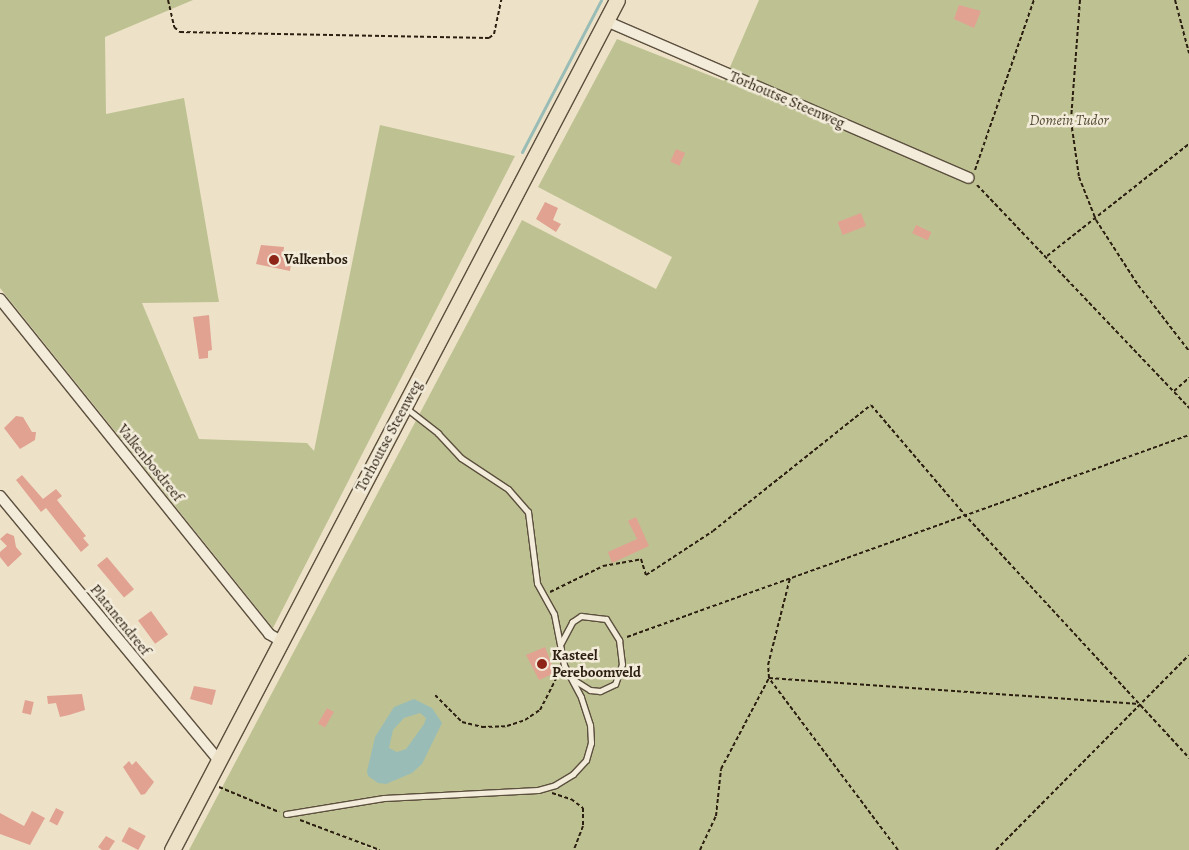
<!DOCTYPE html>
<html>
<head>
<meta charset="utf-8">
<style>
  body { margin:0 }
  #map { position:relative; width:1189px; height:850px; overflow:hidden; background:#ede2c7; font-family:Alegreya,serif }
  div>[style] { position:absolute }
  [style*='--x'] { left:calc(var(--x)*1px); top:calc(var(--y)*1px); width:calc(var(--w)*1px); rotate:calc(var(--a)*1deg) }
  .green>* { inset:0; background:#bec292 }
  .water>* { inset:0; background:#99bdb6 }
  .stream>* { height:3px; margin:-1.5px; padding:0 1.5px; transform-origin:1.5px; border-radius:1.5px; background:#99bdb6 }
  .building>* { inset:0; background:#e1a292; transform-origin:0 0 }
  .path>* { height:2px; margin-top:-1px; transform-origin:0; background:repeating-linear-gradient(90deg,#2c1e10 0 4px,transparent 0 6.5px) }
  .roads { filter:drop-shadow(1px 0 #5c4f3e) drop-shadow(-1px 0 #5c4f3e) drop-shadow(0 1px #5c4f3e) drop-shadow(0 -1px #5c4f3e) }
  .lane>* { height:5px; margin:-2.5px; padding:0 2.5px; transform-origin:2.5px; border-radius:2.5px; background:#f3ecdb }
  .street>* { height:10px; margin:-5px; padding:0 5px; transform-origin:5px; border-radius:5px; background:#f3ecdb }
  .primary>* { height:15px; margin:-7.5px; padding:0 7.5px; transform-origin:7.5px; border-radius:7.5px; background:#ede2c7 }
  .dots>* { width:14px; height:14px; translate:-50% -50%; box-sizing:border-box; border:2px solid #f3ecdb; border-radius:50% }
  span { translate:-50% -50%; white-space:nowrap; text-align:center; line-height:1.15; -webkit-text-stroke:5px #f3ecdb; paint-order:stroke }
  .street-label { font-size:15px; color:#2c1e10 }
  .park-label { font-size:15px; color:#584f37; font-style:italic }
  .poi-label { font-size:15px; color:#2c1e10; font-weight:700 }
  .left { translate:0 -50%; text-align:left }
</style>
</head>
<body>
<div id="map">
  <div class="green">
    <div style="clip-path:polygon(0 0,193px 0,105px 37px,106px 114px,184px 98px,219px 302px,142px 303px,199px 439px,307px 443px,314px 451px,380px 125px,515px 156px,273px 628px,0 288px)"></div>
    <div style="clip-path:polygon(759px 0,1189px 0,1189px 850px,377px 850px,357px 843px,374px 850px,189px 850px,522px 220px,656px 289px,672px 257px,538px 187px,617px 39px,724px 81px)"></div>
  </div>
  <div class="water">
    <div style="clip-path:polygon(evenodd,414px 699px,432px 708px,442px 723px,422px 764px,412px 773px,386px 784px,378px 783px,368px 776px,367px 771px,375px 737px,394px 707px,414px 699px,420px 713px,426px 718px,424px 724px,406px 749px,397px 752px,389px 748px,393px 730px,404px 718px,420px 713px)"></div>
  </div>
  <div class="stream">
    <div style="--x:522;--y:152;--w:171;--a:-62.5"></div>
  </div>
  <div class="building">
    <div style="clip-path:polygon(959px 5px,981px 11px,974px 28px,954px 19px)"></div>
    <div style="left:676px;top:149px;width:10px;height:14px;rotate:24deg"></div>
    <div style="clip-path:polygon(545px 202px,558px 208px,553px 220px,561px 224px,556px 232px,536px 219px)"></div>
    <div style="left:861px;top:213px;width:14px;height:25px;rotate:69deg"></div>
    <div style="left:916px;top:225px;width:17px;height:9px;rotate:25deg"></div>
    <div style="clip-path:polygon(261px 245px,284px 247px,283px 254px,292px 255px,290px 271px,256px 264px)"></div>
    <div style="clip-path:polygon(209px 315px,212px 350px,208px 351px,208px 358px,199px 359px,193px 317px)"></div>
    <div style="clip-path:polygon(16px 416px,23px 417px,32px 432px,36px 432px,35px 440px,20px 449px,4px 428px)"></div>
    <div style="clip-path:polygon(22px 475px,43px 499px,56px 489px,62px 496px,57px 500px,86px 536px,83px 538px,89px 545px,81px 552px,46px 508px,41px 512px,16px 480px)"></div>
    <div style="clip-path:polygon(636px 517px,649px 546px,612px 563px,608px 552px,637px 539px,628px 521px)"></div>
    <div style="clip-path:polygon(7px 533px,14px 536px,16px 547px,22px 554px,8px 567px,0 557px,0 552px,7px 546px,0 539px)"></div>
    <div style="left:107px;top:557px;width:42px;height:13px;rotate:50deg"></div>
    <div style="left:151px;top:611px;width:29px;height:16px;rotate:54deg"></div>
    <div style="clip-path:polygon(545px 647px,555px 673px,539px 680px,526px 655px)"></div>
    <div style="clip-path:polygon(194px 686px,216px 690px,212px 705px,190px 699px)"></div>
    <div style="clip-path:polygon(82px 694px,85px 710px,69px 715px,60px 717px,56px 703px,48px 704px,47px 696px)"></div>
    <div style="left:25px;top:700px;width:9px;height:13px;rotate:13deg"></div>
    <div style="left:327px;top:708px;width:8px;height:18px;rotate:30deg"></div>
    <div style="clip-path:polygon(129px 761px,132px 765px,136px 761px,154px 782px,145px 794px,141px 795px,123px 767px)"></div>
    <div style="left:56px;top:808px;width:9px;height:15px;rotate:27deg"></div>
    <div style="clip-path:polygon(32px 811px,45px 818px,30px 845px,0 834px,0 813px,24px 826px)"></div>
    <div style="left:129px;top:827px;width:19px;height:16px;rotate:28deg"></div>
    <div style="clip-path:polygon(106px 836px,115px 841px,109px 850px,102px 850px,98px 847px)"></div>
  </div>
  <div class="path">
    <div style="--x:168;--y:0;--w:28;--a:77"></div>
    <div style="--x:174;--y:27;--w:8;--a:40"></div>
    <div style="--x:180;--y:32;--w:309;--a:1.1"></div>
    <div style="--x:489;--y:38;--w:6;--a:-39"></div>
    <div style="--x:494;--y:34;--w:35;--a:-78"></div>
    <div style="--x:1080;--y:0;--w:121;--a:94.3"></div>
    <div style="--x:1071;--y:121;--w:57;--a:81.9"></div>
    <div style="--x:1079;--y:177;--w:46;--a:68.4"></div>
    <div style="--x:1096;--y:220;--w:77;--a:57.1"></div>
    <div style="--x:1138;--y:285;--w:83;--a:52.3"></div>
    <div style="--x:1175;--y:0;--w:55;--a:75.2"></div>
    <div style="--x:975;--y:170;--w:180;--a:-70.9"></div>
    <div style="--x:977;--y:185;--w:308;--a:46.4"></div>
    <div style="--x:1047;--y:256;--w:181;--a:-38.3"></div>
    <div style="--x:1174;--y:391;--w:20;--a:-41"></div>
    <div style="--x:550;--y:592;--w:59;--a:-26.1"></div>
    <div style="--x:603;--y:566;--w:39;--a:-10"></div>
    <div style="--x:641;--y:559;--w:17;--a:73"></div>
    <div style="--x:646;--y:575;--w:80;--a:-33.3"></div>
    <div style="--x:713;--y:531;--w:202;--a:-38.6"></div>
    <div style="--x:871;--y:405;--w:143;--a:49.5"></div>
    <div style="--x:964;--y:514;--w:332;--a:47.3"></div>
    <div style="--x:627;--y:637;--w:597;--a:-19.77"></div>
    <div style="--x:435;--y:695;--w:38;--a:45"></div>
    <div style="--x:462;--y:722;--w:21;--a:14"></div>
    <div style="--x:482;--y:727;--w:25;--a:-2"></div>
    <div style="--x:507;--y:726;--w:19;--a:-18"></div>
    <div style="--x:525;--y:720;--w:18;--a:-34"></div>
    <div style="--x:540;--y:710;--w:42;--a:-62.8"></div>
    <div style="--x:219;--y:787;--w:65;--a:22.6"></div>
    <div style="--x:552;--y:793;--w:20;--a:18"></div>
    <div style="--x:571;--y:799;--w:15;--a:37"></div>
    <div style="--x:583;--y:808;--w:18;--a:90"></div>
    <div style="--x:583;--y:826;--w:26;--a:111"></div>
    <div style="--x:300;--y:820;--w:85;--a:20.6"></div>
    <div style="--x:700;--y:850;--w:38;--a:-65"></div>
    <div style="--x:716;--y:816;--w:47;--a:-83.9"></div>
    <div style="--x:721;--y:769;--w:103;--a:-62.2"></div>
    <div style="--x:769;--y:678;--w:13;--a:-94"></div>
    <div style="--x:768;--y:665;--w:90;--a:-75.8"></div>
    <div style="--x:898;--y:850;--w:215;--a:-126.9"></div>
    <div style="--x:769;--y:678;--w:371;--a:4"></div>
    <div style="--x:996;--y:850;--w:274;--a:-45.3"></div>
  </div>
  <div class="roads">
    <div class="lane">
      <div style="--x:561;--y:643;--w:24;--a:-62"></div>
      <div style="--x:572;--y:622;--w:11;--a:-34"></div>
      <div style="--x:581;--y:616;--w:25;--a:7"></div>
      <div style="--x:606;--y:619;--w:25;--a:58"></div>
      <div style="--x:619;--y:640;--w:24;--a:83"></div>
      <div style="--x:622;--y:664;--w:21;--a:109"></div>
      <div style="--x:615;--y:684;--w:17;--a:155"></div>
      <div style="--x:600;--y:691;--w:10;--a:-174"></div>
      <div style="--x:590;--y:690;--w:19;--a:-148"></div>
      <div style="--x:286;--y:814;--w:99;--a:-9.3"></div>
      <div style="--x:384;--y:798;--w:154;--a:-3"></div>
      <div style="--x:538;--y:790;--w:18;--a:-16"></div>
      <div style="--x:555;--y:785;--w:21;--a:-31"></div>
      <div style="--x:573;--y:774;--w:19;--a:-47"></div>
      <div style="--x:586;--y:760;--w:18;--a:-74"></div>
      <div style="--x:591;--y:743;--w:18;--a:-93"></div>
      <div style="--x:590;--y:725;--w:29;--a:-108"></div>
      <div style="--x:581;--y:697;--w:36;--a:-118"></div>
      <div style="--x:564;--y:665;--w:52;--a:-101.1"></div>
      <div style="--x:554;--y:614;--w:35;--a:-119"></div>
      <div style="--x:537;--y:583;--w:72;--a:-97.2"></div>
      <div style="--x:528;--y:512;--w:30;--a:-131"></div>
      <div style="--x:508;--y:489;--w:56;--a:-146.6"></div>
      <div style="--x:461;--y:458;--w:34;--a:-133"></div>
      <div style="--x:438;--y:433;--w:41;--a:-142"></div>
    </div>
    <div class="street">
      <div style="--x:606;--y:21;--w:395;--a:23.4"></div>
      <div style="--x:0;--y:299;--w:430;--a:51.2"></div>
      <div style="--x:269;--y:634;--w:14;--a:30"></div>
      <div style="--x:0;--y:496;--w:344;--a:50.4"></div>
    </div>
    <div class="primary">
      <div style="--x:172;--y:850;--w:959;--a:-62.37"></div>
    </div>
  </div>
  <div class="dots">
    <div style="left:274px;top:260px;background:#8f2418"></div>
    <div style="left:542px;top:664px;background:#8f2418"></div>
  </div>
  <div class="street-label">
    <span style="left:787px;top:100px;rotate:23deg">Torhoutse Steenweg</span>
    <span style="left:389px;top:436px;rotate:-62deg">Torhoutse Steenweg</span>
    <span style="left:150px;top:463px;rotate:51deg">Valkenbosdreef</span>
    <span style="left:120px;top:620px;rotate:51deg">Platanendreef</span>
  </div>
  <div class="park-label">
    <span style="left:1069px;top:121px">Domein Tudor</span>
  </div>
  <div class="poi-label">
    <span class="left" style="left:284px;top:260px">Valkenbos</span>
    <span class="left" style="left:552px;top:664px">Kasteel<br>Pereboomveld</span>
  </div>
</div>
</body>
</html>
